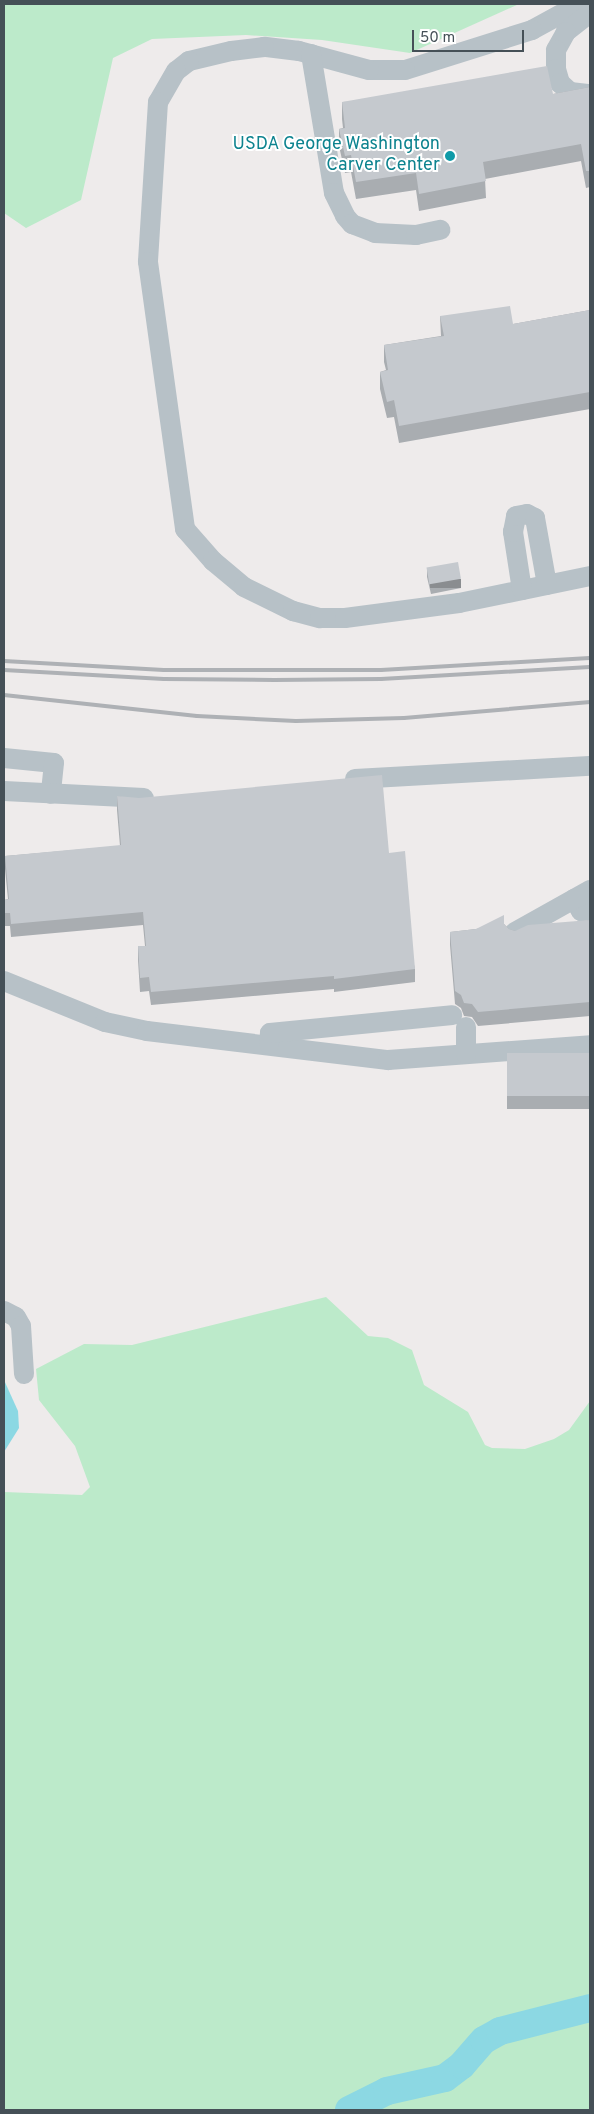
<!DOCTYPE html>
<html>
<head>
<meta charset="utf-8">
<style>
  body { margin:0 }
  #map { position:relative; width:594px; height:2114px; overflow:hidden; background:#eeebeb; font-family:Overpass,sans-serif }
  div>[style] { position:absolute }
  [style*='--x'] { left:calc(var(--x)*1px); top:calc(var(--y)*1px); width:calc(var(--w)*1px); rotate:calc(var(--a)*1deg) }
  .green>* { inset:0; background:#bceaca }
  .water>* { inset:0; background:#8cd8e3 }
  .river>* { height:28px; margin:-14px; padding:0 14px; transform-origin:14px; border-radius:14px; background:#8cd8e3 }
  .minor>* { height:20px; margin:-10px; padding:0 10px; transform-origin:10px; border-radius:10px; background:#b7c1c7 }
  .rail>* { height:4px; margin:-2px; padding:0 2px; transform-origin:2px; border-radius:2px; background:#aeb1b5 }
  .wall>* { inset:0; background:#a9adb1; transform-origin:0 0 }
  .shaded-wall>* { inset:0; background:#8a8d90; transform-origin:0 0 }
  .building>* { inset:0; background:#c5c9ce; transform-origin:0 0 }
  .dots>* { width:14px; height:14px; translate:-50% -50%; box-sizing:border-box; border:2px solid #fff; border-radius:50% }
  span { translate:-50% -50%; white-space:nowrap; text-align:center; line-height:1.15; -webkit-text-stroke:4px #fff; paint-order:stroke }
  .culture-label { font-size:18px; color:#0d838f }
  .right { translate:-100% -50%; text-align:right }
  .frame { position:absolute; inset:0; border:5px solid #455057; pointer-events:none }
  .scale { position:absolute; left:412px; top:30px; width:112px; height:22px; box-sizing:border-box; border:2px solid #455057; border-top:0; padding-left:6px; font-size:15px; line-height:18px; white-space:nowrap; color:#455057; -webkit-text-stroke:4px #fff; paint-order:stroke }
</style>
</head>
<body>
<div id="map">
  <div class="green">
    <div style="clip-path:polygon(4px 4px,519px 4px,410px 53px,322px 40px,246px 35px,152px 39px,113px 58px,81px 200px,26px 228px,4px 213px)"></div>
    <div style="clip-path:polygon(326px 1297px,368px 1336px,388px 1338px,412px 1350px,424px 1385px,468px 1412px,485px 1445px,492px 1448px,525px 1449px,554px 1439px,569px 1430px,590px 1401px,590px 2110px,4px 2110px,4px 1492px,82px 1495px,90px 1487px,75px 1446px,39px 1400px,36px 1369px,84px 1344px,132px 1345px)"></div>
  </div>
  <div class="water">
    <div style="clip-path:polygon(4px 1380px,18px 1411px,19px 1428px,4px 1452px)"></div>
  </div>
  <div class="river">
    <div style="--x:349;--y:2110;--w:42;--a:-26.6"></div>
    <div style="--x:387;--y:2091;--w:59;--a:-12.6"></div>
    <div style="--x:445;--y:2078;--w:21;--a:-37"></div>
    <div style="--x:462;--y:2065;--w:33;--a:-49"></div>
    <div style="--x:484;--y:2040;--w:18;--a:-29"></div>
    <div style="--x:500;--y:2031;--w:93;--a:-14.3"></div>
  </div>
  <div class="minor">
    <div style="--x:574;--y:7;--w:48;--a:151.3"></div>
    <div style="--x:532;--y:30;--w:133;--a:162.5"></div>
    <div style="--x:405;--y:70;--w:36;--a:180"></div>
    <div style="--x:369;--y:70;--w:73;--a:-164.8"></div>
    <div style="--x:299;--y:51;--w:35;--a:-173"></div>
    <div style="--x:264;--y:47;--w:33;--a:173"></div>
    <div style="--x:231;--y:51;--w:43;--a:166.6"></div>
    <div style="--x:189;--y:61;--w:16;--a:142"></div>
    <div style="--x:176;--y:71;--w:36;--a:120"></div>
    <div style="--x:158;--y:102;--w:160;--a:93.6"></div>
    <div style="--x:148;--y:262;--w:270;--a:82.1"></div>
    <div style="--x:185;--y:529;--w:43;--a:48.8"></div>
    <div style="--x:213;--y:561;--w:40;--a:40"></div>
    <div style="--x:244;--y:587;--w:55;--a:26.1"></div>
    <div style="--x:293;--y:611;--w:28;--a:15"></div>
    <div style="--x:320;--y:618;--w:25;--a:0"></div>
    <div style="--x:345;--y:618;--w:115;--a:-7.5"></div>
    <div style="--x:459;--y:603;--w:134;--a:-11.6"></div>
    <div style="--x:590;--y:13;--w:31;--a:142"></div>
    <div style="--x:566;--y:32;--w:21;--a:119"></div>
    <div style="--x:556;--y:50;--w:19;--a:90"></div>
    <div style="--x:556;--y:69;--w:15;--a:74"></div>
    <div style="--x:560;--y:83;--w:13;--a:42"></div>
    <div style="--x:570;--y:92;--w:20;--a:6"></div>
    <div style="--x:311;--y:54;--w:141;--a:80.6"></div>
    <div style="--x:334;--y:193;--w:25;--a:64"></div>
    <div style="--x:345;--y:216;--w:11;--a:49"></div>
    <div style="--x:352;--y:224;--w:25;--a:21"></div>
    <div style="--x:375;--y:233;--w:41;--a:2.8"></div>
    <div style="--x:416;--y:235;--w:25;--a:-12"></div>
    <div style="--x:522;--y:590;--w:59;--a:-98.8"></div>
    <div style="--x:513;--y:532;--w:16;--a:-79"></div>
    <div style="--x:516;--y:516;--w:11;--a:-10"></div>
    <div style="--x:527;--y:514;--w:9;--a:27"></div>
    <div style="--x:535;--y:518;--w:68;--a:79.8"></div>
    <div style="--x:4;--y:758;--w:50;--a:5.7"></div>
    <div style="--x:54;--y:763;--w:31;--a:96"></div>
    <div style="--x:355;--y:779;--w:235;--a:-3.2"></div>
    <div style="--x:4;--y:791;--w:140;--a:2.9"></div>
    <div style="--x:574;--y:899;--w:14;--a:60"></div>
    <div style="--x:581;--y:911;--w:9;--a:-6"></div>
    <div style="--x:515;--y:932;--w:86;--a:-29.2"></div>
    <div style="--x:4;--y:981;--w:109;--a:22.1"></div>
    <div style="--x:105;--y:1022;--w:43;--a:12.1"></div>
    <div style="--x:147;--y:1031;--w:243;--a:6.9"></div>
    <div style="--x:388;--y:1060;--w:203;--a:-4.2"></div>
    <div style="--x:466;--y:1027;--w:27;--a:90"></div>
    <div style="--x:269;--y:1044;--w:11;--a:-85"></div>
    <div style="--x:270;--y:1033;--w:183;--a:-5.6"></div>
    <div style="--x:4;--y:1311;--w:13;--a:27"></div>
    <div style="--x:16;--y:1317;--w:10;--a:61"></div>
    <div style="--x:21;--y:1326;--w:48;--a:86.4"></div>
  </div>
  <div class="rail">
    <div style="--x:4;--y:661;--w:160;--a:3.2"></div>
    <div style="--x:164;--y:670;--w:217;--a:0"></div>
    <div style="--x:381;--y:670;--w:209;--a:-3.3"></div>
    <div style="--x:4;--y:670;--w:160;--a:3.2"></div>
    <div style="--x:164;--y:679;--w:110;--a:0.5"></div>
    <div style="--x:274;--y:680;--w:107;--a:-0.5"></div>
    <div style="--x:381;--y:679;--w:209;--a:-3.3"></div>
    <div style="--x:4;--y:695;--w:194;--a:6.2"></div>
    <div style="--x:197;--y:716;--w:99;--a:2.9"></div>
    <div style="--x:296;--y:721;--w:108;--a:-1.6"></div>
    <div style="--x:404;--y:718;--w:187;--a:-4.9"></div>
  </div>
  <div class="wall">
    <div style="clip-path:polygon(590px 87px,590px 187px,586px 188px,581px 161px,485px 179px,486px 198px,419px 211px,416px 190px,356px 199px,351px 172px,345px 173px,339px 146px,339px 129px,343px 128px,342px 119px,342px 102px,553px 94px)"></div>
    <div style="clip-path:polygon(590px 310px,590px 409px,399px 443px,394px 417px,387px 418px,380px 389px,380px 372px,386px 370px,384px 362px,384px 345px,441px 336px,440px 316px,513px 324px)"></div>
    <div style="clip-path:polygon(427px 568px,461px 588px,431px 594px,427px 577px)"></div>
    <div style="clip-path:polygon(117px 796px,389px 853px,415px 969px,415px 982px,334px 992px,334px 989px,151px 1005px,149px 991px,140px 992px,138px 960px,138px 946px,145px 946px,143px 925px,11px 937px,10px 926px,4px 926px,4px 900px,8px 899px,5px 869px,5px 856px,120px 846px,117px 810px)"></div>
    <div style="clip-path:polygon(590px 920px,590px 1016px,478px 1026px,472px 1017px,464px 1016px,461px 1008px,455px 1004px,450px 945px,450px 932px,476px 929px,504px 924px,509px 929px,515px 931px)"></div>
    <div style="left:507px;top:1053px;width:83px;height:56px"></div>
  </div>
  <div class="shaded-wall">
    <div style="left:461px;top:579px;width:9px;height:31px;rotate:90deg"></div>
  </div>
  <div class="building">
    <div style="clip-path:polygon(547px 66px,553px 94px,590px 87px,590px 171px,586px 171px,581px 144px,483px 162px,486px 181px,419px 194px,416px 173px,356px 182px,351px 155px,345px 156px,339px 129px,345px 128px,342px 102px)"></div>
    <div style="clip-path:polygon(510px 306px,513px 324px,590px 310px,590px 392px,399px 426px,394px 400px,387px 402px,380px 372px,388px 370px,384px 345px,444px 336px,440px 316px)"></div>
    <div style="left:458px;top:562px;width:17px;height:32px;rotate:80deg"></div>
    <div style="clip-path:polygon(382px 775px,389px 853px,405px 851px,415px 969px,334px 979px,334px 976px,151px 992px,149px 977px,140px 978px,138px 946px,146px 946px,143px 912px,11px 924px,10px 913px,4px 913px,4px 900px,9px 899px,5px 856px,121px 845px,117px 796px,139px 798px)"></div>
    <div style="clip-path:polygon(504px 915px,504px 924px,509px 929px,515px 931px,528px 925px,590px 920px,590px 1002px,478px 1012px,472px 1004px,464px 1003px,461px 995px,455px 991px,450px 932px,476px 929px)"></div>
    <div style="left:507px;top:1053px;width:83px;height:43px"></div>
  </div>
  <div class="dots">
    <div style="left:450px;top:156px;background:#0f9aa8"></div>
  </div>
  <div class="culture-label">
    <span class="right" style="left:440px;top:156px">USDA George Washington<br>Carver Center</span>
  </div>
  <div class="frame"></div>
  <div class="scale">50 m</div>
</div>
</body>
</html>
